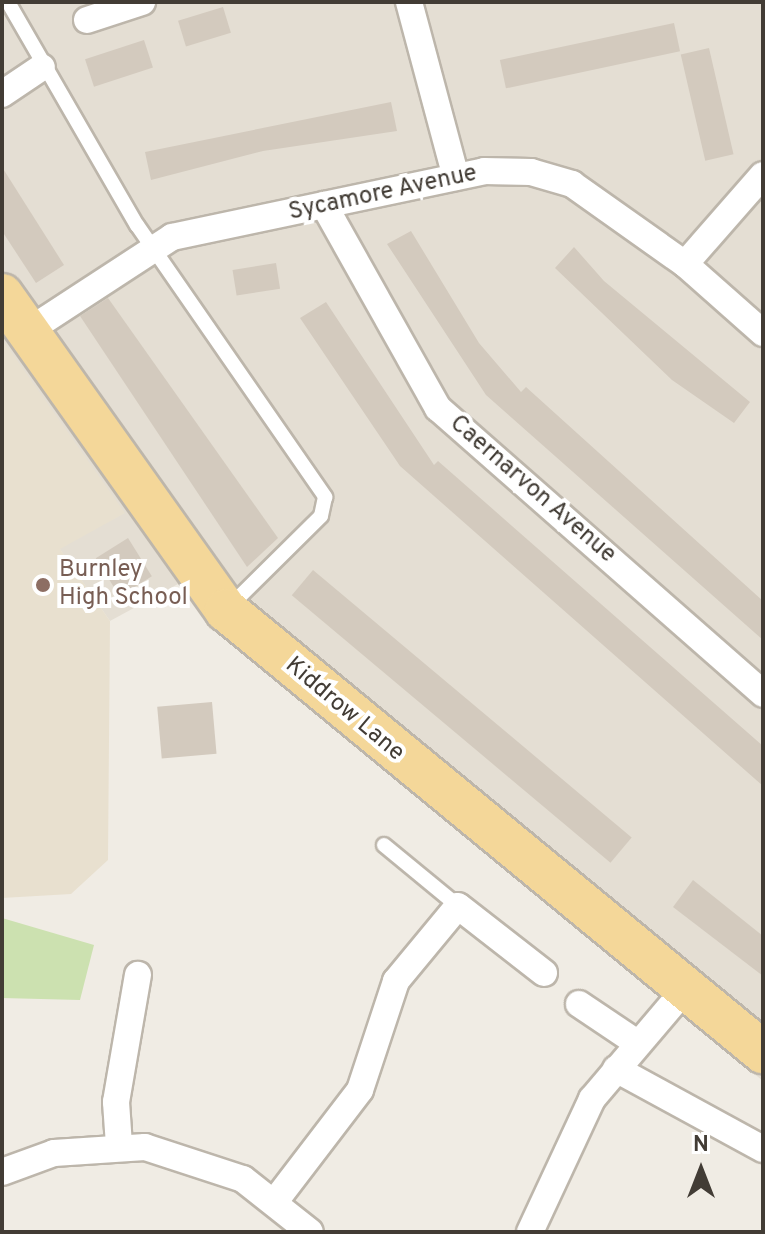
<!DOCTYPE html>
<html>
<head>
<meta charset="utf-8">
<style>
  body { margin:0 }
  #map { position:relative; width:765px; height:1234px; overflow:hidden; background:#f0ece4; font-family:Overpass,sans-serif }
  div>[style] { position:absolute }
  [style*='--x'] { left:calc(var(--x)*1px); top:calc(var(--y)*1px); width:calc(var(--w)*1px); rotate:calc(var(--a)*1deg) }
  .residential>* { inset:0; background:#e4ded3 }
  .education>* { inset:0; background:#e8e0cf }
  .green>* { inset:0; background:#cce1b0 }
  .building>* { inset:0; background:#d3cabe; transform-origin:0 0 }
  .roads { filter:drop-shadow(2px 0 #bdb6ab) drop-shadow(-2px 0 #bdb6ab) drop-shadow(0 2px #bdb6ab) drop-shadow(0 -2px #bdb6ab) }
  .lane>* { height:14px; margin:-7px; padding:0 7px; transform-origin:7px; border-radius:7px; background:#fff }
  .street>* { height:26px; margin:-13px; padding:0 13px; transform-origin:13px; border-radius:13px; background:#fff }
  .primary>* { height:42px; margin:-21px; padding:0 21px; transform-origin:21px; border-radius:21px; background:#f4d799 }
  .dots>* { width:22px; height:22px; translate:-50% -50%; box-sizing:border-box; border:4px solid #fff; border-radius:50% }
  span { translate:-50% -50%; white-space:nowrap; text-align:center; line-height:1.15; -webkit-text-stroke:8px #fff; paint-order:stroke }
  .street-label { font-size:24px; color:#423c35 }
  .education-label { font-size:24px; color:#785e54 }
  .left { translate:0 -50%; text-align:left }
  .frame { position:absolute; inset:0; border:4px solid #423c35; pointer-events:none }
  .north { position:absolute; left:661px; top:1130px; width:80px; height:80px; -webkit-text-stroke:6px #fff; paint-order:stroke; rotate:0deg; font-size:22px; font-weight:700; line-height:32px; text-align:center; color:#423c35 }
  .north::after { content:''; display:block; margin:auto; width:28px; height:36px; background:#423c35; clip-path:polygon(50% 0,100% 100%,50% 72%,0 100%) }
</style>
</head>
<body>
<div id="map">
  <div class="residential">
    <div style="clip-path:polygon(2px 2px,763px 2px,763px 1081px,207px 622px,178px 584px,110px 621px,59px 548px,124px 513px,2px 349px)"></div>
  </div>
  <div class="education">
    <div style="clip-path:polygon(2px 339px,125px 513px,60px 549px,110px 621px,108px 860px,71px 894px,2px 898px)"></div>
  </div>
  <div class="green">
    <div style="clip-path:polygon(2px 918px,94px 945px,80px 1000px,2px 998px)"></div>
  </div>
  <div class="building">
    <div style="left:223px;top:7px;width:27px;height:47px;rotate:73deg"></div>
    <div style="left:674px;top:23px;width:29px;height:178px;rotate:78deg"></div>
    <div style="left:144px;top:40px;width:29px;height:62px;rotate:72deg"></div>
    <div style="left:709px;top:48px;width:109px;height:29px;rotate:77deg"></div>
    <div style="clip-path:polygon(391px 102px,397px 131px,263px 151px,151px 180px,145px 152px)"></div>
    <div style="clip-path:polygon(2px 167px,64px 265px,36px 283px,2px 231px)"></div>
    <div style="clip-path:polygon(411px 231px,479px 343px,521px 392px,526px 387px,763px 601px,763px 640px,486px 395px,387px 244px)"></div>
    <div style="clip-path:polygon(574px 247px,604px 281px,750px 402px,734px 423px,672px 380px,555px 268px)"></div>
    <div style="left:276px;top:263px;width:26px;height:44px;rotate:81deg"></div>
    <div style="clip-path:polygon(108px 298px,278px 538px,247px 567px,80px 316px)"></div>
    <div style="clip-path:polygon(326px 302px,434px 465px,438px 461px,763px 746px,763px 786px,400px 466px,300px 318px)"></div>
    <div style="left:128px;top:538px;width:45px;height:38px;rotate:58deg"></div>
    <div style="left:313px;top:570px;width:416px;height:33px;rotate:40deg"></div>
    <div style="left:212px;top:702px;width:52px;height:55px;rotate:85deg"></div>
    <div style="clip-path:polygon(693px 880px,763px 936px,763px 976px,673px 907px)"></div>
  </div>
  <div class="roads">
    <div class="lane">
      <div style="--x:8;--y:2;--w:258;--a:60"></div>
      <div style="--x:137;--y:225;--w:331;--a:55.3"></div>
      <div style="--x:325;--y:497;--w:19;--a:102"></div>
      <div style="--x:321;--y:516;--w:129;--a:135.3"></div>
      <div style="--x:384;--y:845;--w:96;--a:39.5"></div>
    </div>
    <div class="street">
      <div style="--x:409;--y:2;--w:181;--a:75"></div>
      <div style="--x:87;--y:20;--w:58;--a:-18.1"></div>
      <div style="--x:2;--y:94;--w:48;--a:-34"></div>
      <div style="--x:324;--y:205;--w:233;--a:60.7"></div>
      <div style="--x:438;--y:408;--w:433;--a:41.3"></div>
      <div style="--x:685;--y:264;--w:118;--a:-48.8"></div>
      <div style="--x:28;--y:331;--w:172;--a:-33.1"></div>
      <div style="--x:172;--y:237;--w:319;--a:-11.9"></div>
      <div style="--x:484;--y:171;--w:47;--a:1.2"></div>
      <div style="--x:531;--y:172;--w:43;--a:16.3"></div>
      <div style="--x:572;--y:184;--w:138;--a:35.3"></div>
      <div style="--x:685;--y:264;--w:104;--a:41.5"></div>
      <div style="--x:579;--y:1004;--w:70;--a:33.9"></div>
      <div style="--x:616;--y:1069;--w:167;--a:28.6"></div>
      <div style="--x:119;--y:1145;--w:43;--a:-94"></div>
      <div style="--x:116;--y:1102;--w:129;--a:-80.2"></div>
      <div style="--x:2;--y:1172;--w:55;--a:-20.1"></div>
      <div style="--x:54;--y:1153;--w:91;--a:-3.8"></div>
      <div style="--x:145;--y:1147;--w:103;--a:18.1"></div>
      <div style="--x:243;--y:1179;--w:85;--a:38.3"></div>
      <div style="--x:276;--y:1200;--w:138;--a:-52.6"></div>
      <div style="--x:360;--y:1090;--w:115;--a:-71.7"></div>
      <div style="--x:396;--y:981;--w:97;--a:-50.4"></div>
      <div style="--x:458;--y:906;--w:109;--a:37.9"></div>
      <div style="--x:530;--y:1232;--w:147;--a:-65"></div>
      <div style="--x:592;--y:1099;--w:145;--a:-49.7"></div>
    </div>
    <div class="primary">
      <div style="--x:2;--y:295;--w:387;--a:54.6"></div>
      <div style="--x:226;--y:610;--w:696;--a:39.46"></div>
    </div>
  </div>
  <div class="dots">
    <div style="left:43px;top:585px;background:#8d6e63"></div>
  </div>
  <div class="street-label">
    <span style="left:383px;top:194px;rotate:-12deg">Sycamore Avenue</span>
    <span style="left:532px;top:490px;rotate:41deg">Caernarvon Avenue</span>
    <span style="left:344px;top:710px;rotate:40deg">Kiddrow Lane</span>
  </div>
  <div class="education-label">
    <span class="left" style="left:59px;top:585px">Burnley<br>High School</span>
  </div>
  <div class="frame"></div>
  <div class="north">N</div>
</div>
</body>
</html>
